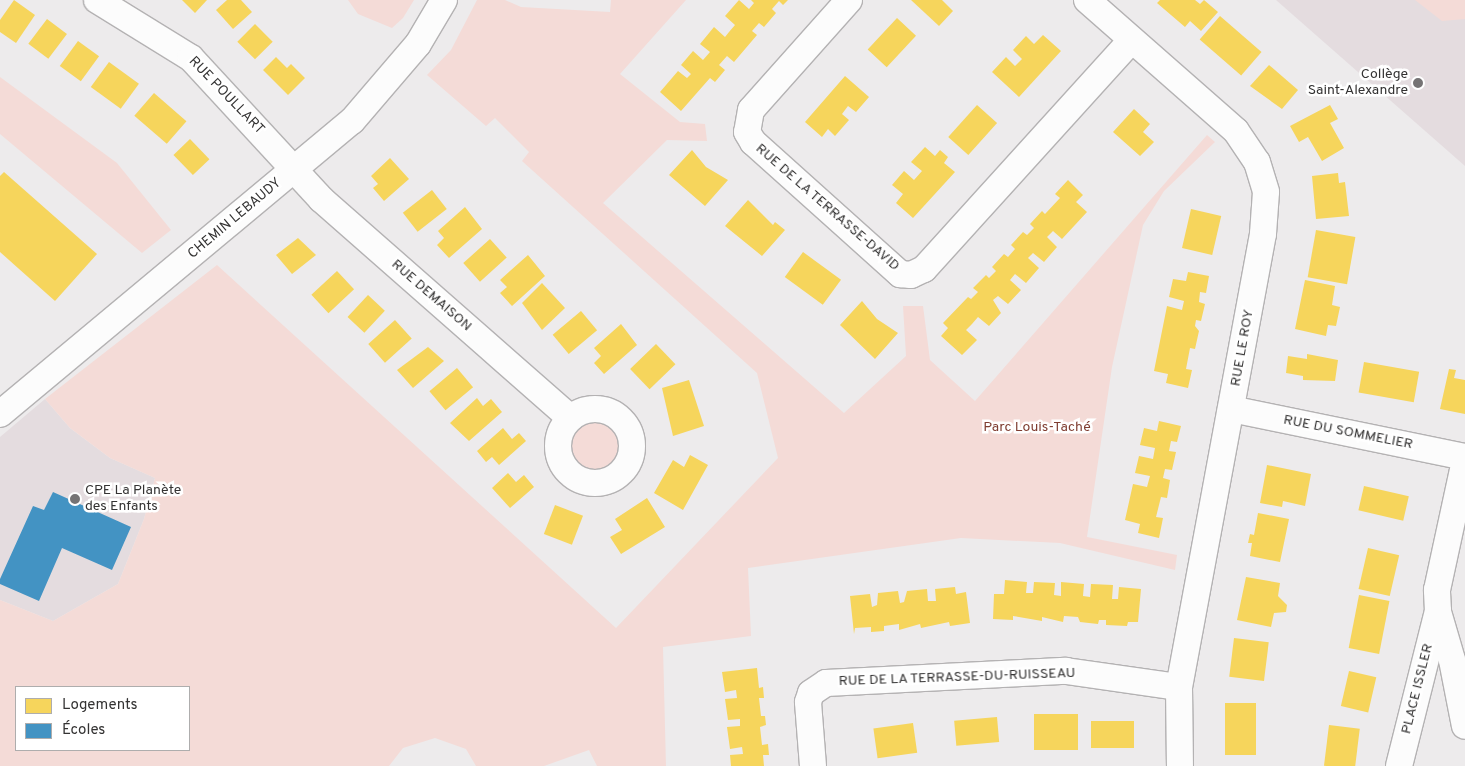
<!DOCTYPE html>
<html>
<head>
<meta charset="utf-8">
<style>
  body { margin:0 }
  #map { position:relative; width:1465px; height:766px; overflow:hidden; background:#edebec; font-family:Overpass,sans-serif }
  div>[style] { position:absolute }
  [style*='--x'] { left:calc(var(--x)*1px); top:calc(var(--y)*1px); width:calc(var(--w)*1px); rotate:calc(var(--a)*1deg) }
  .built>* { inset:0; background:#e4dcdf }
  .green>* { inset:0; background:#f4dbd7 }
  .round { border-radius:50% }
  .homes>* { inset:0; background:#f6d55c; transform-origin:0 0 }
  .schools>* { inset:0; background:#4393c3 }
  .roads { filter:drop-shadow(1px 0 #b4b2b3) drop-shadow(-1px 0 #b4b2b3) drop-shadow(0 1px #b4b2b3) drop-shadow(0 -1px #b4b2b3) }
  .minor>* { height:26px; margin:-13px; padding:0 13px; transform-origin:13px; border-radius:13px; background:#fcfcfc }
  .minor>.ring { margin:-13px; padding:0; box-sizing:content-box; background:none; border:26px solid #fcfcfc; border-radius:50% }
  .dots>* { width:14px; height:14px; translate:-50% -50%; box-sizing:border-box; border:2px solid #fff; border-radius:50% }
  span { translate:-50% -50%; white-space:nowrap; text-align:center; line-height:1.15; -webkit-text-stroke:5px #fff; paint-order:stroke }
  .poi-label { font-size:14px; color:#343333 }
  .right { translate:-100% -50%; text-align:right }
  .left { translate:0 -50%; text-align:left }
  .street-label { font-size:14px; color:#343333 }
  .park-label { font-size:14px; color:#7f3d31 }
  .legend { position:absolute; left:15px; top:686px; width:175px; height:65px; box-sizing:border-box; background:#fff; border:1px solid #aeadad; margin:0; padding:6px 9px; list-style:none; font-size:15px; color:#343333 }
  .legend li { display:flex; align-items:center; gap:10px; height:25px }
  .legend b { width:25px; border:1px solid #aeadad }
</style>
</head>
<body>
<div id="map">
  <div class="built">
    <div style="clip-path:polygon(1276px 0,1465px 0,1465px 166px)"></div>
    <div style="clip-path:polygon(45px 399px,70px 428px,110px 458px,155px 478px,144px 519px,118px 584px,53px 621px,0 600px,0 437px)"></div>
  </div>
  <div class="green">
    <div style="clip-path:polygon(348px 0,414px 0,403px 18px,392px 28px,358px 14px)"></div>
    <div style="clip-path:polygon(evenodd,477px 0,505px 0,521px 7px,610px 12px,611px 0,686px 0,620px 74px,680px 122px,705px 124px,707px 141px,667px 140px,603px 203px,844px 413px,906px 356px,903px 306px,923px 306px,930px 360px,975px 401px,1207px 135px,1215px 142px,1164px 191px,1143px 225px,1112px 367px,1087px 537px,1177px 555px,1175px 570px,1060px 543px,961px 538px,748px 568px,751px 636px,663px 647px,666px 766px,597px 766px,589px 750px,544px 766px,476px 766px,466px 749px,435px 738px,403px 748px,389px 766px,0 766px,0 600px,53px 621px,118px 584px,144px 519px,155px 478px,110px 458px,70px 428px,45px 399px,217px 265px,616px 628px,778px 458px,757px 373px,522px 161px,529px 152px,495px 118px,486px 126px,427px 75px,451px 50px,477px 0,16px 687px,189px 687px,189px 750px,16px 750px,16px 687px)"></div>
    <div style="clip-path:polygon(1415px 0,1465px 0,1465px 19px,1442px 21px)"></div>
    <div style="clip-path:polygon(0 77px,117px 163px,171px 230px,142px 253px,0 134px)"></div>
    <div class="round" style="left:570px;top:421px;width:50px;height:50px"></div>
  </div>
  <div class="homes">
    <div style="clip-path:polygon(14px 0,35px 15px,16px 43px,0 32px,0 20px)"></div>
    <div style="clip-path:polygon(182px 0,207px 0,195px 13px)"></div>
    <div style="clip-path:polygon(227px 0,241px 0,252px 12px,233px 29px,216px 10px)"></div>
    <div style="clip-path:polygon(739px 0,749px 9px,754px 3px,751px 0,788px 0,783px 5px,779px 1px,772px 9px,776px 13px,764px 27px,759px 23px,752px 31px,757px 35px,734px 62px,727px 56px,719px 65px,725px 70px,715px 82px,710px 78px,681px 111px,660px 92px,678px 71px,687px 78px,691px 74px,681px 65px,693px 51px,703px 60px,710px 52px,700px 44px,714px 27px,725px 37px,729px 32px,735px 25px,725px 16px)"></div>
    <div style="clip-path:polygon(911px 0,942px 0,953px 11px,939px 26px)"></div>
    <div style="clip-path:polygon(1160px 0,1195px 0,1200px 4px,1204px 0,1218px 12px,1201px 31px,1190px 21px,1185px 27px,1157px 3px)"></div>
    <div style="left:1220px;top:16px;width:55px;height:31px;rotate:41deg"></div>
    <div style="left:897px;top:18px;width:26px;height:43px;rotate:43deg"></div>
    <div style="left:47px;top:19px;width:25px;height:31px;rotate:37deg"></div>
    <div style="left:255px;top:24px;width:25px;height:25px;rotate:45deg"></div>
    <div style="clip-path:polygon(1043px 35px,1061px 51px,1019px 97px,992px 72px,1006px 57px,1015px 66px,1022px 59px,1013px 50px,1026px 36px,1034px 44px)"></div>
    <div style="left:78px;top:41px;width:26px;height:31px;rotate:36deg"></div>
    <div style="clip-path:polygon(276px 57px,287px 68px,291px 64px,305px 78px,288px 95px,263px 70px)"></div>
    <div style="left:109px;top:62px;width:37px;height:31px;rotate:36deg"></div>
    <div style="clip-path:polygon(1269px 65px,1298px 90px,1282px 109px,1250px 86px)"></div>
    <div style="clip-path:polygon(845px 76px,869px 97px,856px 112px,848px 106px,842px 114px,849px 120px,835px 136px,828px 129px,822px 137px,805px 122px)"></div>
    <div style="left:154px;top:93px;width:43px;height:30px;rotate:41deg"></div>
    <div style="left:977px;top:105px;width:27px;height:43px;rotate:42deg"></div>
    <div style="clip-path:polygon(1330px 105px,1338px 119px,1330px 123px,1344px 148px,1322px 161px,1308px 137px,1299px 142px,1290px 126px)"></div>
    <div style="clip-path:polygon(1134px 109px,1150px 124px,1143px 132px,1154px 142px,1140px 156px,1113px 132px)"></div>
    <div style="left:190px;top:139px;width:28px;height:23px;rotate:46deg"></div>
    <div style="clip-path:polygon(925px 147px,935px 156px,940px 150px,948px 157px,944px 163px,955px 172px,913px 218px,896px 203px,903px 194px,892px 185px,904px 171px,914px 180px,922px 171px,911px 162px)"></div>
    <div style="clip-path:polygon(692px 150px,706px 167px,728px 180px,705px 206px,669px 175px)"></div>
    <div style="clip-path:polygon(390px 158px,409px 179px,384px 201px,373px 188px,378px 184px,371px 176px)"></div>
    <div style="clip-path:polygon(4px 172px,97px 254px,55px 301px,0 252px,0 176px)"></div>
    <div style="clip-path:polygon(1338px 173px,1339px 183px,1345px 182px,1349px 216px,1316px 219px,1312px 176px)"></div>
    <div style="clip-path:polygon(1068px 180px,1083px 195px,1076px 202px,1087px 212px,1062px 239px,1053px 231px,1047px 237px,1057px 247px,1044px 262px,1033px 253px,1028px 258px,1039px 268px,1026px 283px,1015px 274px,1010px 280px,1021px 290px,1008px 304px,998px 296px,993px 300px,1001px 313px,989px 326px,978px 317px,972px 324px,966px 330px,977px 340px,962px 355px,941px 336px,948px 328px,943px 323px,968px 297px,971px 299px,978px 292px,973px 288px,986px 275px,989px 278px,996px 271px,992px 267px,1004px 254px,1008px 257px,1015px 249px,1011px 245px,1023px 232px,1027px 235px,1034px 228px,1030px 224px,1042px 211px,1045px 214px,1060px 198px,1055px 194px)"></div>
    <div style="left:432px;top:190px;width:24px;height:37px;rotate:52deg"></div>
    <div style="clip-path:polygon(748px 200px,773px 225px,775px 222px,785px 230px,762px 256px,725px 226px)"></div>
    <div style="clip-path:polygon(465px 207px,482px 229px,449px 258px,437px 245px,444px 238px,438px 231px)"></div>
    <div style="left:1191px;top:209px;width:31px;height:40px;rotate:13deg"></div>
    <div style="left:1316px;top:230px;width:40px;height:48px;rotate:10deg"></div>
    <div style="clip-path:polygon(298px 238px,316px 255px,292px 274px,276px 255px)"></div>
    <div style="left:490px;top:239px;width:25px;height:36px;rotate:48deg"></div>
    <div style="left:803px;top:252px;width:47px;height:31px;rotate:36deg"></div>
    <div style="clip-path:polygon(528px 255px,545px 276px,512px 306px,500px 293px,507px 287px,500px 280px)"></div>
    <div style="left:337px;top:271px;width:25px;height:35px;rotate:47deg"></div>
    <div style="clip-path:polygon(1188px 272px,1209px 276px,1206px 293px,1200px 292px,1199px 302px,1205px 304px,1201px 321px,1196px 320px,1195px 326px,1199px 331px,1195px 349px,1190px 348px,1186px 369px,1192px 370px,1188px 388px,1166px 383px,1168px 374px,1154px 371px,1167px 306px,1182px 310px,1184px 301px,1169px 297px,1173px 279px,1186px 281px)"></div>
    <div style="clip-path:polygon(1305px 280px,1335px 286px,1332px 305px,1340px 307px,1336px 326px,1328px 325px,1326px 336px,1295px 329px)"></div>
    <div style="clip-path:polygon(542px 283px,565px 308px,542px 330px,522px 303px)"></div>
    <div style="left:368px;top:295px;width:23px;height:30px;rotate:43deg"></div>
    <div style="clip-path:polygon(862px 301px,877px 319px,898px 333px,875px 359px,840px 325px)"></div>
    <div style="left:581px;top:311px;width:25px;height:37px;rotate:50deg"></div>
    <div style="left:395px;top:320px;width:25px;height:36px;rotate:48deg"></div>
    <div style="clip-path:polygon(621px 324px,637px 345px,604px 374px,594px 363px,601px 356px,594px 348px)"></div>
    <div style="left:656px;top:344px;width:28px;height:36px;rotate:46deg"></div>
    <div style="clip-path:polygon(428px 347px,444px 361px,413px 388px,397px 370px)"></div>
    <div style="clip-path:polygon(1307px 354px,1338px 360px,1335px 381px,1303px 380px,1303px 376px,1286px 373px,1288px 356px,1307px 359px)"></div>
    <div style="left:1364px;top:362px;width:56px;height:31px;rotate:10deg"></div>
    <div style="left:457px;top:368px;width:25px;height:36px;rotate:50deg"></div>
    <div style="clip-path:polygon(1449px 369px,1456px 370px,1454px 378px,1465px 380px,1465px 414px,1440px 409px)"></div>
    <div style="clip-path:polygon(689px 380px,704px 426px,673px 436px,662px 388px)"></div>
    <div style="clip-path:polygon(477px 398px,483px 406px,491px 399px,502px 412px,469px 441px,450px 423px)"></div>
    <div style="clip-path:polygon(1159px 421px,1181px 426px,1177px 442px,1171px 441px,1169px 451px,1176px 452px,1172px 470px,1165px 469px,1163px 478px,1170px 480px,1167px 498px,1161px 497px,1156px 517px,1163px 518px,1159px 538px,1138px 533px,1140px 524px,1125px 520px,1133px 484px,1147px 487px,1150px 476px,1135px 473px,1139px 456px,1153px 459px,1155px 448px,1140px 445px,1144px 428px,1157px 431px)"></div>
    <div style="clip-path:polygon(503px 428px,512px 439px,519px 433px,526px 441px,499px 465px,492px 457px,486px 462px,477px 451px)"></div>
    <div style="clip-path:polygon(690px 455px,708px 465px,683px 510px,654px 493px,673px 460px,684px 467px)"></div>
    <div style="clip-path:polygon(1267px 465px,1311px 474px,1305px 506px,1283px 501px,1282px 507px,1260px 503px)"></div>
    <div style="clip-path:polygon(508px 473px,516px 482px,524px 475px,534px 487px,510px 508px,492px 488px)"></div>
    <div style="left:1364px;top:486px;width:46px;height:25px;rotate:13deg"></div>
    <div style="clip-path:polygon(647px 498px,665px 527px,621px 554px,610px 537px,622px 530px,615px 519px)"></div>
    <div style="left:555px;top:505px;width:30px;height:31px;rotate:21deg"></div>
    <div style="clip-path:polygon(1258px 513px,1289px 519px,1280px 562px,1250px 556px,1252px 543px,1248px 543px,1250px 534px,1254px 535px)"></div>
    <div style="left:1368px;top:548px;width:32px;height:42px;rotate:13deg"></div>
    <div style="clip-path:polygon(1246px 577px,1280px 583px,1278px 596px,1287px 605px,1286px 612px,1274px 613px,1271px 627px,1237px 620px)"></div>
    <div style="clip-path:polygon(1005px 580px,1027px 582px,1026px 593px,1033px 593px,1034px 582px,1055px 583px,1054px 595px,1061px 596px,1061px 582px,1084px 584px,1083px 596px,1090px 597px,1091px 584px,1113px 585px,1112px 599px,1118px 599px,1119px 587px,1141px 589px,1138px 622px,1128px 622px,1127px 626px,1106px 625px,1106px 620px,1099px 620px,1098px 624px,1080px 622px,1078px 617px,1064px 616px,1063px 622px,1042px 617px,1042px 621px,1013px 616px,1013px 620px,993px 619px,994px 594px,1004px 594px)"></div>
    <div style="clip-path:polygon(955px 587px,956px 594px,966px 592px,970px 623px,950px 626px,949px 622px,921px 628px,920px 624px,899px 630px,899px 624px,884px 626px,884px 631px,871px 632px,871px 627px,855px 628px,854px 634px,850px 596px,870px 594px,872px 607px,877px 605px,878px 593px,898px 591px,900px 603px,904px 602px,907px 591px,927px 589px,928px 601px,936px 601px,935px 589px)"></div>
    <div style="left:1359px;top:595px;width:31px;height:54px;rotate:11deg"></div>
    <div style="left:1234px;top:638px;width:35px;height:39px;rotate:7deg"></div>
    <div style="clip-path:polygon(757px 668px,759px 688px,763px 687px,764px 698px,759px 698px,761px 716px,765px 716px,766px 725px,760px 727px,762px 745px,768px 744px,769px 755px,763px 755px,764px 766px,731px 766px,730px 755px,743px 754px,742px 747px,730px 749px,727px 727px,740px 726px,740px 719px,728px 720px,725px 699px,737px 698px,736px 690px,725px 692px,722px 672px)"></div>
    <div style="left:1349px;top:671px;width:28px;height:36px;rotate:13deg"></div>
    <div style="left:1225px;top:703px;width:31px;height:52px"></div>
    <div style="left:1034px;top:714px;width:44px;height:36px"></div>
    <div style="left:997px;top:717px;width:25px;height:43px;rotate:85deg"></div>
    <div style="left:1091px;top:721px;width:43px;height:27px"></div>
    <div style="left:913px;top:723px;width:30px;height:40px;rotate:82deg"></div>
    <div style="left:1329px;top:725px;width:31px;height:41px;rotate:7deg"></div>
  </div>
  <div class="schools">
    <div style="clip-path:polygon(53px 492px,131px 527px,112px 570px,62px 548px,39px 601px,0 584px,0 579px,33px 506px,44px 510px)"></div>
  </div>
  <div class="roads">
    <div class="minor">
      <div style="--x:97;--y:0;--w:110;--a:31.7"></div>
      <div style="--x:191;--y:58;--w:192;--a:47.3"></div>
      <div style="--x:321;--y:199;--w:332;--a:41.3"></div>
      <div style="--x:849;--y:0;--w:147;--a:131.7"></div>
      <div style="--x:751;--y:110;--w:22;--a:100"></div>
      <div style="--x:747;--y:132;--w:12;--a:59"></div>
      <div style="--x:753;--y:142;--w:198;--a:41.9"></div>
      <div style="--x:900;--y:274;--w:11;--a:5"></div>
      <div style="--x:911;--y:275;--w:14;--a:-25"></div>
      <div style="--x:924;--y:269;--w:309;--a:-47.8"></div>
      <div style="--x:1087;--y:0;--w:198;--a:41.3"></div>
      <div style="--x:1236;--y:131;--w:37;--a:56"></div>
      <div style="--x:1257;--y:162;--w:31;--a:73"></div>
      <div style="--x:1266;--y:192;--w:42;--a:94.1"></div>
      <div style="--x:1263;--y:234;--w:461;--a:100.5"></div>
      <div style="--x:1179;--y:687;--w:79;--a:89.3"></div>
      <div class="ring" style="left:558px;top:409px;width:48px;height:48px"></div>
      <div style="--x:1231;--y:409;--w:239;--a:11.6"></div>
      <div style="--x:0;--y:414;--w:458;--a:-39.8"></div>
      <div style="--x:352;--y:121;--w:101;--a:-49.4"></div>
      <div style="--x:418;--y:44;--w:51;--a:-59.4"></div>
      <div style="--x:1438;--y:612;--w:50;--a:73.7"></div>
      <div style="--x:1452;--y:660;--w:67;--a:78.9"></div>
      <div style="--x:813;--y:766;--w:64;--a:-94.5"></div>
      <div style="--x:808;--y:702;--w:9;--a:-72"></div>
      <div style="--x:811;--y:693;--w:18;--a:-34"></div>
      <div style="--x:826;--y:683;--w:240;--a:-2.9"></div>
      <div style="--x:1066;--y:671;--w:114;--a:8.1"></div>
      <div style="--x:1399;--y:766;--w:160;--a:-75.9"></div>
      <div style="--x:1438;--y:611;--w:21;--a:-93"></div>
      <div style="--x:1437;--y:590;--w:133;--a:-77.8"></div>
    </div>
  </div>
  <div class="dots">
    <div style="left:1418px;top:83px;background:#757374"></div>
    <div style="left:75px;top:499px;background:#757374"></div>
  </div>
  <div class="poi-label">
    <span class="right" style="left:1408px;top:83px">Collège<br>Saint-Alexandre</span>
    <span class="left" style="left:85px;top:499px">CPE La Planète<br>des Enfants</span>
  </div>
  <div class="street-label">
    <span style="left:226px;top:96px;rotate:46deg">RUE POULLART</span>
    <span style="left:827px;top:208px;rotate:41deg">RUE DE LA TERRASSE-DAVID</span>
    <span style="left:235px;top:219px;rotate:-40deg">CHEMIN LEBAUDY</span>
    <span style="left:431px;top:296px;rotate:41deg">RUE DEMAISON</span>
    <span style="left:1243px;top:348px;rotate:-80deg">RUE LE ROY</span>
    <span style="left:1348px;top:433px;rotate:11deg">RUE DU SOMMELIER</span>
    <span style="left:957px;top:678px;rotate:-2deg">RUE DE LA TERRASSE-DU-RUISSEAU</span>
    <span style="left:1418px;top:689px;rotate:-76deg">PLACE ISSLER</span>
  </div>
  <div class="park-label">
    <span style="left:1037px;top:428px">Parc Louis-Taché</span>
  </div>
  <ul class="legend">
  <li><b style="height:14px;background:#f6d55c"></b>Logements</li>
  <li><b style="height:14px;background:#4393c3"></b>Écoles</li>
  </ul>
</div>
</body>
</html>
